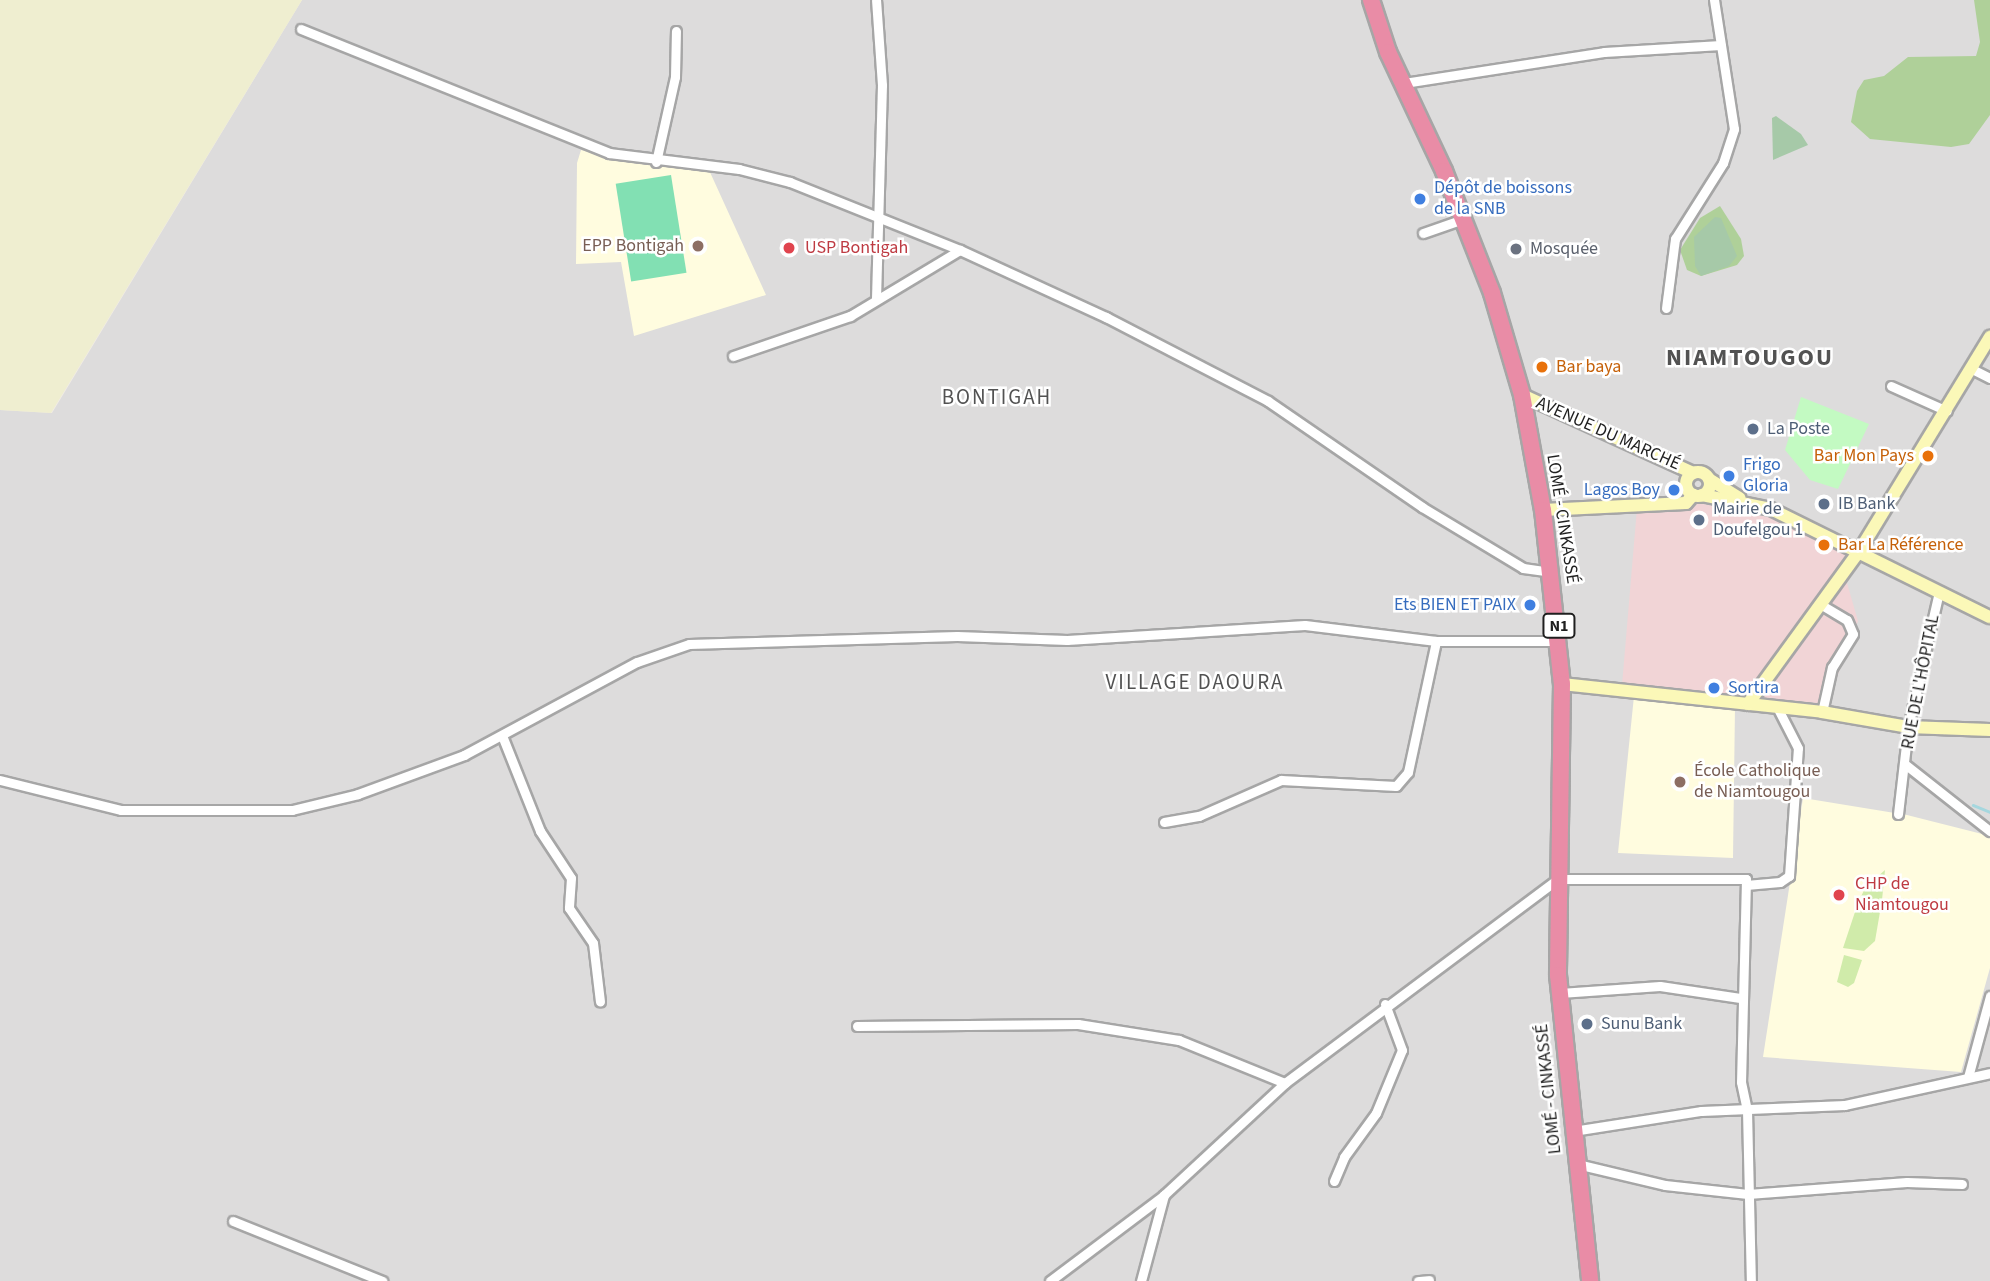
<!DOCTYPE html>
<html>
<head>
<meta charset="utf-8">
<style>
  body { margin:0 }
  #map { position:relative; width:1990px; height:1281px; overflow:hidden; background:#f0ebe5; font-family:"Source Sans 3",sans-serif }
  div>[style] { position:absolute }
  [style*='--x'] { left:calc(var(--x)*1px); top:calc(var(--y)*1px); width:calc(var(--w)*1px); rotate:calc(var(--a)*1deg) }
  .residential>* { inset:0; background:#dddcdc }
  .commercial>* { inset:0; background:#f1d4d6 }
  .education>* { inset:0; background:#fffcdf }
  .farmland>* { inset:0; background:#efeed0 }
  .grass>* { inset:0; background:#d0ebaa }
  .forest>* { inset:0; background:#afd099 }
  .cemetery>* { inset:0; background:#a6c9a8 }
  .park>* { inset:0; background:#c3fac2 }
  .pitch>* { inset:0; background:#82e0b3; transform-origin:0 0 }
  .stream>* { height:2.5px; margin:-1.25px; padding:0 1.25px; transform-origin:1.25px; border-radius:1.25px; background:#a5d7de }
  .roads { filter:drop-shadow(2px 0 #a6a6a6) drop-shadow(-2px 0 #a6a6a6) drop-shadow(0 2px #a6a6a6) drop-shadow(0 -2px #a6a6a6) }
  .street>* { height:9px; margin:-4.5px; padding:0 4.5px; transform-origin:4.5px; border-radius:4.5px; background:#fff }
  .secondary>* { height:12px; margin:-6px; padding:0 6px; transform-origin:6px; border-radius:6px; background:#fbf8b8 }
  .secondary>.ring { margin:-6px; padding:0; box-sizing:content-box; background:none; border:12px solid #fbf8b8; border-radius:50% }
  .highway>* { height:16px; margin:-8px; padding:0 8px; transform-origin:8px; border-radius:8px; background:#e98ca6 }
  .dots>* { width:19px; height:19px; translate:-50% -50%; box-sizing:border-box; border:4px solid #fff; border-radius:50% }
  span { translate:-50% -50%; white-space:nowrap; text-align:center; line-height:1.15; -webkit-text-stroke:5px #fff; paint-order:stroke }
  .shield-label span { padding:2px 5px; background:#fff; border:2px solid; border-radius:5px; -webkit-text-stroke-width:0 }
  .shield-label { font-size:16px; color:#1f1f1f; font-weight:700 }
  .shop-label { font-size:18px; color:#366cbe }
  .left { translate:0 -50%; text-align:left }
  .right { translate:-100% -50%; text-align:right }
  .education-label { font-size:18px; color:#785e54 }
  .health-label { font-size:18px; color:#be3a42 }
  .worship-label { font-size:18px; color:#5b616d }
  .food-label { font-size:18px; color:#c56008 }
  .service-label { font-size:18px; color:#4e5e75 }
  .street-label { font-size:18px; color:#1f1f1f }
  .quarter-label { font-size:21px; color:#525252; letter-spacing:2px }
  .district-label { font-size:24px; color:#525252; font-weight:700; letter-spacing:2px }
</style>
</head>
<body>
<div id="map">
  <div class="residential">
    <div style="clip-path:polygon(302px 0,1990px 0,1990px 1281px,0 1281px,0 410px,52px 413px)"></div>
  </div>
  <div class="commercial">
    <div style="clip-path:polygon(1689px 501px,1778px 519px,1849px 547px,1843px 569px,1858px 621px,1827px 704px,1622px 685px,1637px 508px)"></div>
  </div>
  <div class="education">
    <div style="clip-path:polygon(581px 150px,631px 163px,709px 170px,766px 295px,634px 336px,621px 262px,576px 264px,577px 163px)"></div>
    <div style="clip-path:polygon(1634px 696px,1735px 707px,1733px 858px,1618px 853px)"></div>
    <div style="clip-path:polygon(1803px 798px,1907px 815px,1990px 836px,1990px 968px,1961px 1072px,1763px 1057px)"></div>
  </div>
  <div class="farmland">
    <div style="clip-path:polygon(0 0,302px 0,51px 413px,0 410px)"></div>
  </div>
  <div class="grass">
    <div style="clip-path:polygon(1885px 870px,1882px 900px,1859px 900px,1866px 887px)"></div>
    <div style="clip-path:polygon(1858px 903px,1881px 906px,1875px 941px,1864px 951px,1843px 948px)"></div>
    <div style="clip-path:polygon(1844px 955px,1862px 960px,1854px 983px,1848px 987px,1837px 982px)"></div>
  </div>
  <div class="forest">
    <div style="clip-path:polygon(1974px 0,1990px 0,1990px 115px,1969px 144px,1951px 147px,1870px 139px,1851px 122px,1857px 91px,1864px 80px,1884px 76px,1908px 57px,1976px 56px,1980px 42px)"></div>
    <div style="clip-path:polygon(1720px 206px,1741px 239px,1744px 256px,1737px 265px,1701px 276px,1687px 270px,1680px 250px,1700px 218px)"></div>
  </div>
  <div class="cemetery">
    <div style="clip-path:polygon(1776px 116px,1801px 134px,1808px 145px,1773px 160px,1772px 118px)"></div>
    <div style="clip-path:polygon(1715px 217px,1721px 218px,1737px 256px,1729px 266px,1701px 276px,1695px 266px,1694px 237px)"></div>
  </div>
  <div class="park">
    <div style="clip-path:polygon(1801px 397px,1869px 424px,1838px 489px,1810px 480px,1785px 450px)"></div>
  </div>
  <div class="pitch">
    <div style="left:671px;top:175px;width:99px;height:56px;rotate:81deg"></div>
  </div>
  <div class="stream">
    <div style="--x:1973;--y:805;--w:18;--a:22"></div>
  </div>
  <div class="roads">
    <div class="street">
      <div style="--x:301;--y:29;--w:332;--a:21.9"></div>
      <div style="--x:609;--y:153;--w:131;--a:7"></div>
      <div style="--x:739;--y:169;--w:53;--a:14.3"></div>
      <div style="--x:790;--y:182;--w:183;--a:21.8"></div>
      <div style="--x:960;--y:250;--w:161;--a:24.7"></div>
      <div style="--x:1106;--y:317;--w:182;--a:27.4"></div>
      <div style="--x:1268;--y:401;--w:187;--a:34.5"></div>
      <div style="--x:1422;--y:507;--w:118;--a:31.1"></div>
      <div style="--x:1523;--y:568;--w:28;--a:8"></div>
      <div style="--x:1404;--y:83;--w:202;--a:-8.8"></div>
      <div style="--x:1604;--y:52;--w:117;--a:-3.4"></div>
      <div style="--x:656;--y:162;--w:87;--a:-77.4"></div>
      <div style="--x:675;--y:77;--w:46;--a:-88.8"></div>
      <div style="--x:1423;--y:233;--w:42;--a:-19.3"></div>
      <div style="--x:876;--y:299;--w:214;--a:-88.4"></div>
      <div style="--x:882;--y:85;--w:85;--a:-94"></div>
      <div style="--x:1666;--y:308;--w:70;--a:-82.6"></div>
      <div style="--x:1675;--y:239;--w:90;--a:-57.7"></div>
      <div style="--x:1723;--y:163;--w:36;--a:-72"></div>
      <div style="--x:1734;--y:129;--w:131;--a:-98.8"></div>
      <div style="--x:733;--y:356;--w:124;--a:-18.9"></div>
      <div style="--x:850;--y:316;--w:128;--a:-31"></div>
      <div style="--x:1972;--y:369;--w:20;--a:27"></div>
      <div style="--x:1891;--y:386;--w:61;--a:24.1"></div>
      <div style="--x:1820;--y:604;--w:31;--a:31"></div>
      <div style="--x:1847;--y:620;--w:15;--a:67"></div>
      <div style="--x:1853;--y:634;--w:39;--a:122"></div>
      <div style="--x:1832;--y:667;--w:46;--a:102.5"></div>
      <div style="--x:503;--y:738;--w:100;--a:68.3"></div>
      <div style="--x:540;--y:831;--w:56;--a:56.6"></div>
      <div style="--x:571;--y:878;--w:30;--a:94"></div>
      <div style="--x:569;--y:908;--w:42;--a:55.6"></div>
      <div style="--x:593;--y:943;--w:59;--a:83.2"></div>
      <div style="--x:1906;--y:765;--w:107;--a:38.2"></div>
      <div style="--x:0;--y:780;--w:125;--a:13.9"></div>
      <div style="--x:121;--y:810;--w:171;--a:0"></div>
      <div style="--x:292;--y:810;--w:68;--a:-13.6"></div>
      <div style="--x:358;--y:794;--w:113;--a:-20.2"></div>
      <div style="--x:464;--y:755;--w:196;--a:-28.3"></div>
      <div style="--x:637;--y:662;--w:55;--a:-19.1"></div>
      <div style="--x:689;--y:644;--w:268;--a:-1.7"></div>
      <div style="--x:957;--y:636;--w:110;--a:2.1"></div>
      <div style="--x:1067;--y:640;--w:238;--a:-3.6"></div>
      <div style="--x:1305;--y:625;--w:132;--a:7"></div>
      <div style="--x:1436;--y:641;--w:123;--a:0"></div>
      <div style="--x:1898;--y:814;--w:88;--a:-83.4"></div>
      <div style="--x:1908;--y:727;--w:139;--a:-77.1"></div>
      <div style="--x:1164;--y:822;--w:36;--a:-10"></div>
      <div style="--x:1199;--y:816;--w:90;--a:-23.7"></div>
      <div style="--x:1281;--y:780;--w:115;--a:3"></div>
      <div style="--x:1396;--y:786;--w:18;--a:-49"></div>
      <div style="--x:1408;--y:772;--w:134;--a:-77.9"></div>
      <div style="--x:1746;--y:885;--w:34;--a:-5"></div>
      <div style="--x:1780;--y:882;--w:11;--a:-34"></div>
      <div style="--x:1789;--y:876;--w:128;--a:-86"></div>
      <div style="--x:1798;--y:748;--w:46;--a:-117.1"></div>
      <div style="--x:1560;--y:993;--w:100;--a:-4"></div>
      <div style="--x:1660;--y:986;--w:81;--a:8.5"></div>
      <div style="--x:857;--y:1026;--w:221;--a:-0.5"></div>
      <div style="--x:1078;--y:1024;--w:102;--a:9"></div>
      <div style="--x:1179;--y:1040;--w:114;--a:22.1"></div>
      <div style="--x:1968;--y:1077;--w:84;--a:-74.8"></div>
      <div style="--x:1573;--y:1131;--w:130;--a:-8.9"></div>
      <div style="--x:1701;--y:1111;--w:144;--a:-2.4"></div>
      <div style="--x:1845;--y:1105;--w:148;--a:-12.4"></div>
      <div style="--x:1577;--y:1164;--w:90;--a:13.4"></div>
      <div style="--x:1665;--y:1185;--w:83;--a:6.2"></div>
      <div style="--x:1748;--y:1194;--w:159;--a:-4.3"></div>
      <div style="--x:1907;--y:1182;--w:55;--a:2.1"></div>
      <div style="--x:1334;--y:1181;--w:26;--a:-67"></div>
      <div style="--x:1344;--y:1157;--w:54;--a:-54"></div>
      <div style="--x:1376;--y:1113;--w:68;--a:-67.6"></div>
      <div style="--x:1402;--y:1050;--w:49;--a:-110.3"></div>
      <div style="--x:233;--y:1221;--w:161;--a:21.9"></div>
      <div style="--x:1050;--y:1281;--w:143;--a:-37"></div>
      <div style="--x:1164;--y:1195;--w:165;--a:-42.8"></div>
      <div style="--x:1285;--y:1083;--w:341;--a:-36.8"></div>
      <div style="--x:1558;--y:879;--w:188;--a:0"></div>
      <div style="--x:1746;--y:879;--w:203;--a:91.4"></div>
      <div style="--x:1741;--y:1082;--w:29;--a:78"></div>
      <div style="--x:1747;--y:1110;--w:171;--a:88.7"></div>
      <div style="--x:1141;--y:1281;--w:89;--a:-75"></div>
      <div style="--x:1418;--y:1281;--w:11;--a:-5"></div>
    </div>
    <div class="secondary">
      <div style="--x:1522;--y:395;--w:188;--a:24.5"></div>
      <div class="ring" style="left:1686px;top:472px;width:12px;height:12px"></div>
      <div style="--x:1709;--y:479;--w:36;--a:32"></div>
      <div style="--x:1702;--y:495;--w:70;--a:11.5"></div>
      <div style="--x:1771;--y:509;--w:244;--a:26.3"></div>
      <div style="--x:1543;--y:510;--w:143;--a:-2.8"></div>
      <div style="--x:1686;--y:503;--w:11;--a:-49"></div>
      <div style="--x:1562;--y:684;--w:262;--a:6.1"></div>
      <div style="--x:1822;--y:712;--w:87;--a:9.9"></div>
      <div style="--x:1908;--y:727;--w:82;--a:2.1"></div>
      <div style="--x:1748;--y:704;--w:190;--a:-54"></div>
      <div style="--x:1860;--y:550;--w:250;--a:-58.6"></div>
    </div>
    <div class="highway">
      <div style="--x:1371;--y:0;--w:55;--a:71.9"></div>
      <div style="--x:1388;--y:52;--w:132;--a:64.8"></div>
      <div style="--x:1444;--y:171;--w:131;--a:68.5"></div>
      <div style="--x:1492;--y:293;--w:106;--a:73.6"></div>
      <div style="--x:1522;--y:395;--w:117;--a:79.7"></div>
      <div style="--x:1543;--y:510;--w:175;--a:83.8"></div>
      <div style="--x:1562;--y:684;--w:291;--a:90.8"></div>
      <div style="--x:1558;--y:975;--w:308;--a:84"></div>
    </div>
  </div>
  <div class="dots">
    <div style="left:1420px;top:199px;background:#3f7fe0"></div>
    <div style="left:698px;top:246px;background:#8d6e63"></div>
    <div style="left:789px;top:248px;background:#e0444e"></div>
    <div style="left:1516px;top:249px;background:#6b7280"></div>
    <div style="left:1542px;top:367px;background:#e8710a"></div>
    <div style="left:1753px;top:429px;background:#5c6f8a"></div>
    <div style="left:1928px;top:456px;background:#e8710a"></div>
    <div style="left:1729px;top:476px;background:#3f7fe0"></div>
    <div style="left:1674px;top:490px;background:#3f7fe0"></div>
    <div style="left:1824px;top:504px;background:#5c6f8a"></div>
    <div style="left:1699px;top:520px;background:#5c6f8a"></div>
    <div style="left:1824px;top:545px;background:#e8710a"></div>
    <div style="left:1530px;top:605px;background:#3f7fe0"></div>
    <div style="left:1714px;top:688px;background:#3f7fe0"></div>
    <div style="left:1680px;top:782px;background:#8d6e63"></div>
    <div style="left:1839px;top:895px;background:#e0444e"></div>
    <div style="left:1587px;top:1024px;background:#5c6f8a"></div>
  </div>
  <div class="shield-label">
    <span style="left:1559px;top:626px">N1</span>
  </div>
  <div class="shop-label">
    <span class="left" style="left:1434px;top:199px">Dépôt de boissons<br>de la SNB</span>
    <span class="left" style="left:1743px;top:476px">Frigo<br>Gloria</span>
    <span class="right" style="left:1660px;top:490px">Lagos Boy</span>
    <span class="right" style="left:1516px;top:605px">Ets BIEN ET PAIX</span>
    <span class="left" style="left:1728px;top:688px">Sortira</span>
  </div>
  <div class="education-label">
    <span class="right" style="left:684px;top:246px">EPP Bontigah</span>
    <span class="left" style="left:1694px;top:782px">École Catholique<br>de Niamtougou</span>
  </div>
  <div class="health-label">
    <span class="left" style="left:805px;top:248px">USP Bontigah</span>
    <span class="left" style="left:1855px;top:895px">CHP de<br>Niamtougou</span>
  </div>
  <div class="worship-label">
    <span class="left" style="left:1530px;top:249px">Mosquée</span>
  </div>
  <div class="food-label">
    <span class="left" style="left:1556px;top:367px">Bar baya</span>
    <span class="right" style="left:1914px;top:456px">Bar Mon Pays</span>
    <span class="left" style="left:1838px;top:545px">Bar La Référence</span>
  </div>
  <div class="service-label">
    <span class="left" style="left:1767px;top:429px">La Poste</span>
    <span class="left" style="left:1838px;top:504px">IB Bank</span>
    <span class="left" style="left:1713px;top:520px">Mairie de<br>Doufelgou 1</span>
    <span class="left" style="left:1601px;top:1024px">Sunu Bank</span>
  </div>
  <div class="street-label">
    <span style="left:1608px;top:434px;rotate:24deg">AVENUE DU MARCHÉ</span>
    <span style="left:1562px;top:519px;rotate:81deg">LOMÉ - CINKASSÉ</span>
    <span style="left:1921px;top:682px;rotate:-79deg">RUE DE L'HÔPITAL</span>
    <span style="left:1549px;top:1089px;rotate:-96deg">LOMÉ - CINKASSÉ</span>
  </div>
  <div class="quarter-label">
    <span style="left:997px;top:397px">BONTIGAH</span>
    <span style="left:1195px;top:682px">VILLAGE DAOURA</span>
  </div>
  <div class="district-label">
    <span style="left:1750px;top:358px">NIAMTOUGOU</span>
  </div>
</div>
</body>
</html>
